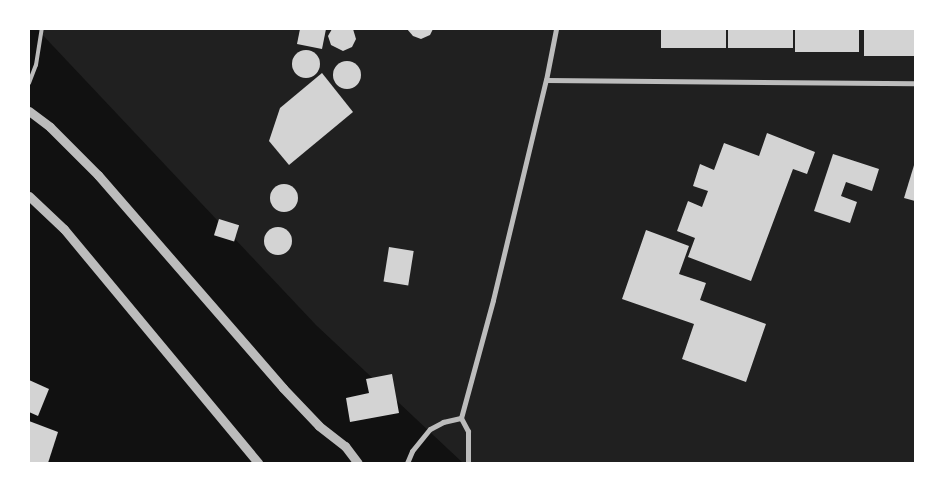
<!DOCTYPE html>
<html>
<head>
<meta charset="utf-8">
<style>
  body { margin:0 }
  #map { position:relative; width:944px; height:492px; overflow:hidden; background:#111; font-family:Poppins,sans-serif }
  div>[style] { position:absolute }
  [style*='--x'] { left:calc(var(--x)*1px); top:calc(var(--y)*1px); width:calc(var(--w)*1px); rotate:calc(var(--a)*1deg) }
  .green>* { inset:0; background:#202020 }
  .building>* { inset:0; background:#d3d3d3; transform-origin:0 0 }
  .round { border-radius:50% }
  .service>* { height:4px; margin:-2px; padding:0 2px; transform-origin:2px; border-radius:2px; background:#bcbcbc }
  .minor>* { height:5px; margin:-2.5px; padding:0 2.5px; transform-origin:2.5px; border-radius:2.5px; background:#bcbcbc }
  .tertiary>* { height:9px; margin:-4.5px; padding:0 4.5px; transform-origin:4.5px; border-radius:4.5px; background:#bcbcbc }
  span { translate:-50% -50%; white-space:nowrap; text-align:center; line-height:1.15; -webkit-text-stroke:5px #fff; paint-order:stroke }
  .frame { position:absolute; inset:0; border:30px solid #fff; pointer-events:none }
</style>
</head>
<body>
<div id="map">
  <div class="green">
    <div style="clip-path:polygon(37px 29px,915px 29px,915px 463px,463px 463px,316px 325px)"></div>
  </div>
  <div class="building">
    <div style="clip-path:polygon(300px 29px,326px 29px,322px 49px,297px 44px)"></div>
    <div style="clip-path:polygon(332px 29px,353px 29px,356px 39px,352px 47px,343px 51px,331px 45px,328px 36px)"></div>
    <div style="clip-path:polygon(407px 29px,433px 29px,430px 35px,421px 39px,413px 36px)"></div>
    <div style="left:661px;top:29px;width:65px;height:19px"></div>
    <div style="left:728px;top:29px;width:65px;height:19px"></div>
    <div style="left:795px;top:29px;width:64px;height:23px"></div>
    <div style="left:864px;top:29px;width:51px;height:27px"></div>
    <div class="round" style="left:292px;top:50px;width:28px;height:28px"></div>
    <div class="round" style="left:333px;top:61px;width:28px;height:28px"></div>
    <div style="clip-path:polygon(322px 73px,353px 112px,289px 165px,269px 141px,280px 108px)"></div>
    <div style="clip-path:polygon(767px 133px,815px 152px,807px 174px,793px 169px,751px 281px,688px 257px,695px 238px,677px 231px,688px 201px,702px 207px,708px 191px,693px 186px,700px 164px,714px 170px,724px 143px,759px 156px)"></div>
    <div style="clip-path:polygon(833px 154px,879px 169px,872px 191px,846px 182px,841px 196px,857px 202px,850px 223px,814px 211px)"></div>
    <div style="clip-path:polygon(915px 162px,915px 201px,904px 198px)"></div>
    <div class="round" style="left:270px;top:184px;width:28px;height:28px"></div>
    <div style="left:219px;top:219px;width:21px;height:17px;rotate:17deg"></div>
    <div class="round" style="left:264px;top:227px;width:28px;height:28px"></div>
    <div style="clip-path:polygon(646px 230px,689px 246px,679px 274px,706px 283px,700px 300px,766px 324px,746px 382px,682px 359px,694px 324px,622px 299px)"></div>
    <div style="left:389px;top:247px;width:25px;height:35px;rotate:9deg"></div>
    <div style="clip-path:polygon(392px 374px,399px 413px,350px 422px,346px 398px,369px 393px,366px 379px)"></div>
    <div style="clip-path:polygon(29px 380px,49px 389px,38px 416px,29px 412px)"></div>
    <div style="clip-path:polygon(29px 421px,58px 432px,48px 463px,29px 463px)"></div>
  </div>
  <div class="service">
    <div style="--x:29;--y:83;--w:19;--a:-69"></div>
    <div style="--x:36;--y:65;--w:36;--a:-81"></div>
  </div>
  <div class="minor">
    <div style="--x:546;--y:80;--w:369;--a:0.5"></div>
    <div style="--x:461;--y:418;--w:122;--a:-74.8"></div>
    <div style="--x:493;--y:300;--w:226;--a:-76.5"></div>
    <div style="--x:546;--y:80;--w:52;--a:-78.9"></div>
    <div style="--x:461;--y:418;--w:15;--a:62"></div>
    <div style="--x:468;--y:431;--w:32;--a:90"></div>
    <div style="--x:407;--y:463;--w:13;--a:-67"></div>
    <div style="--x:412;--y:451;--w:28;--a:-51"></div>
    <div style="--x:430;--y:429;--w:15;--a:-28"></div>
    <div style="--x:443;--y:422;--w:18;--a:-13"></div>
  </div>
  <div class="tertiary">
    <div style="--x:29;--y:111;--w:26;--a:37"></div>
    <div style="--x:50;--y:127;--w:68;--a:45"></div>
    <div style="--x:98;--y:175;--w:282;--a:49"></div>
    <div style="--x:283;--y:388;--w:52;--a:46.5"></div>
    <div style="--x:319;--y:426;--w:33;--a:38"></div>
    <div style="--x:345;--y:446;--w:21;--a:53"></div>
    <div style="--x:29;--y:196;--w:48;--a:43.3"></div>
    <div style="--x:64;--y:229;--w:304;--a:50.3"></div>
  </div>
  <div class="frame"></div>
</div>
</body>
</html>
